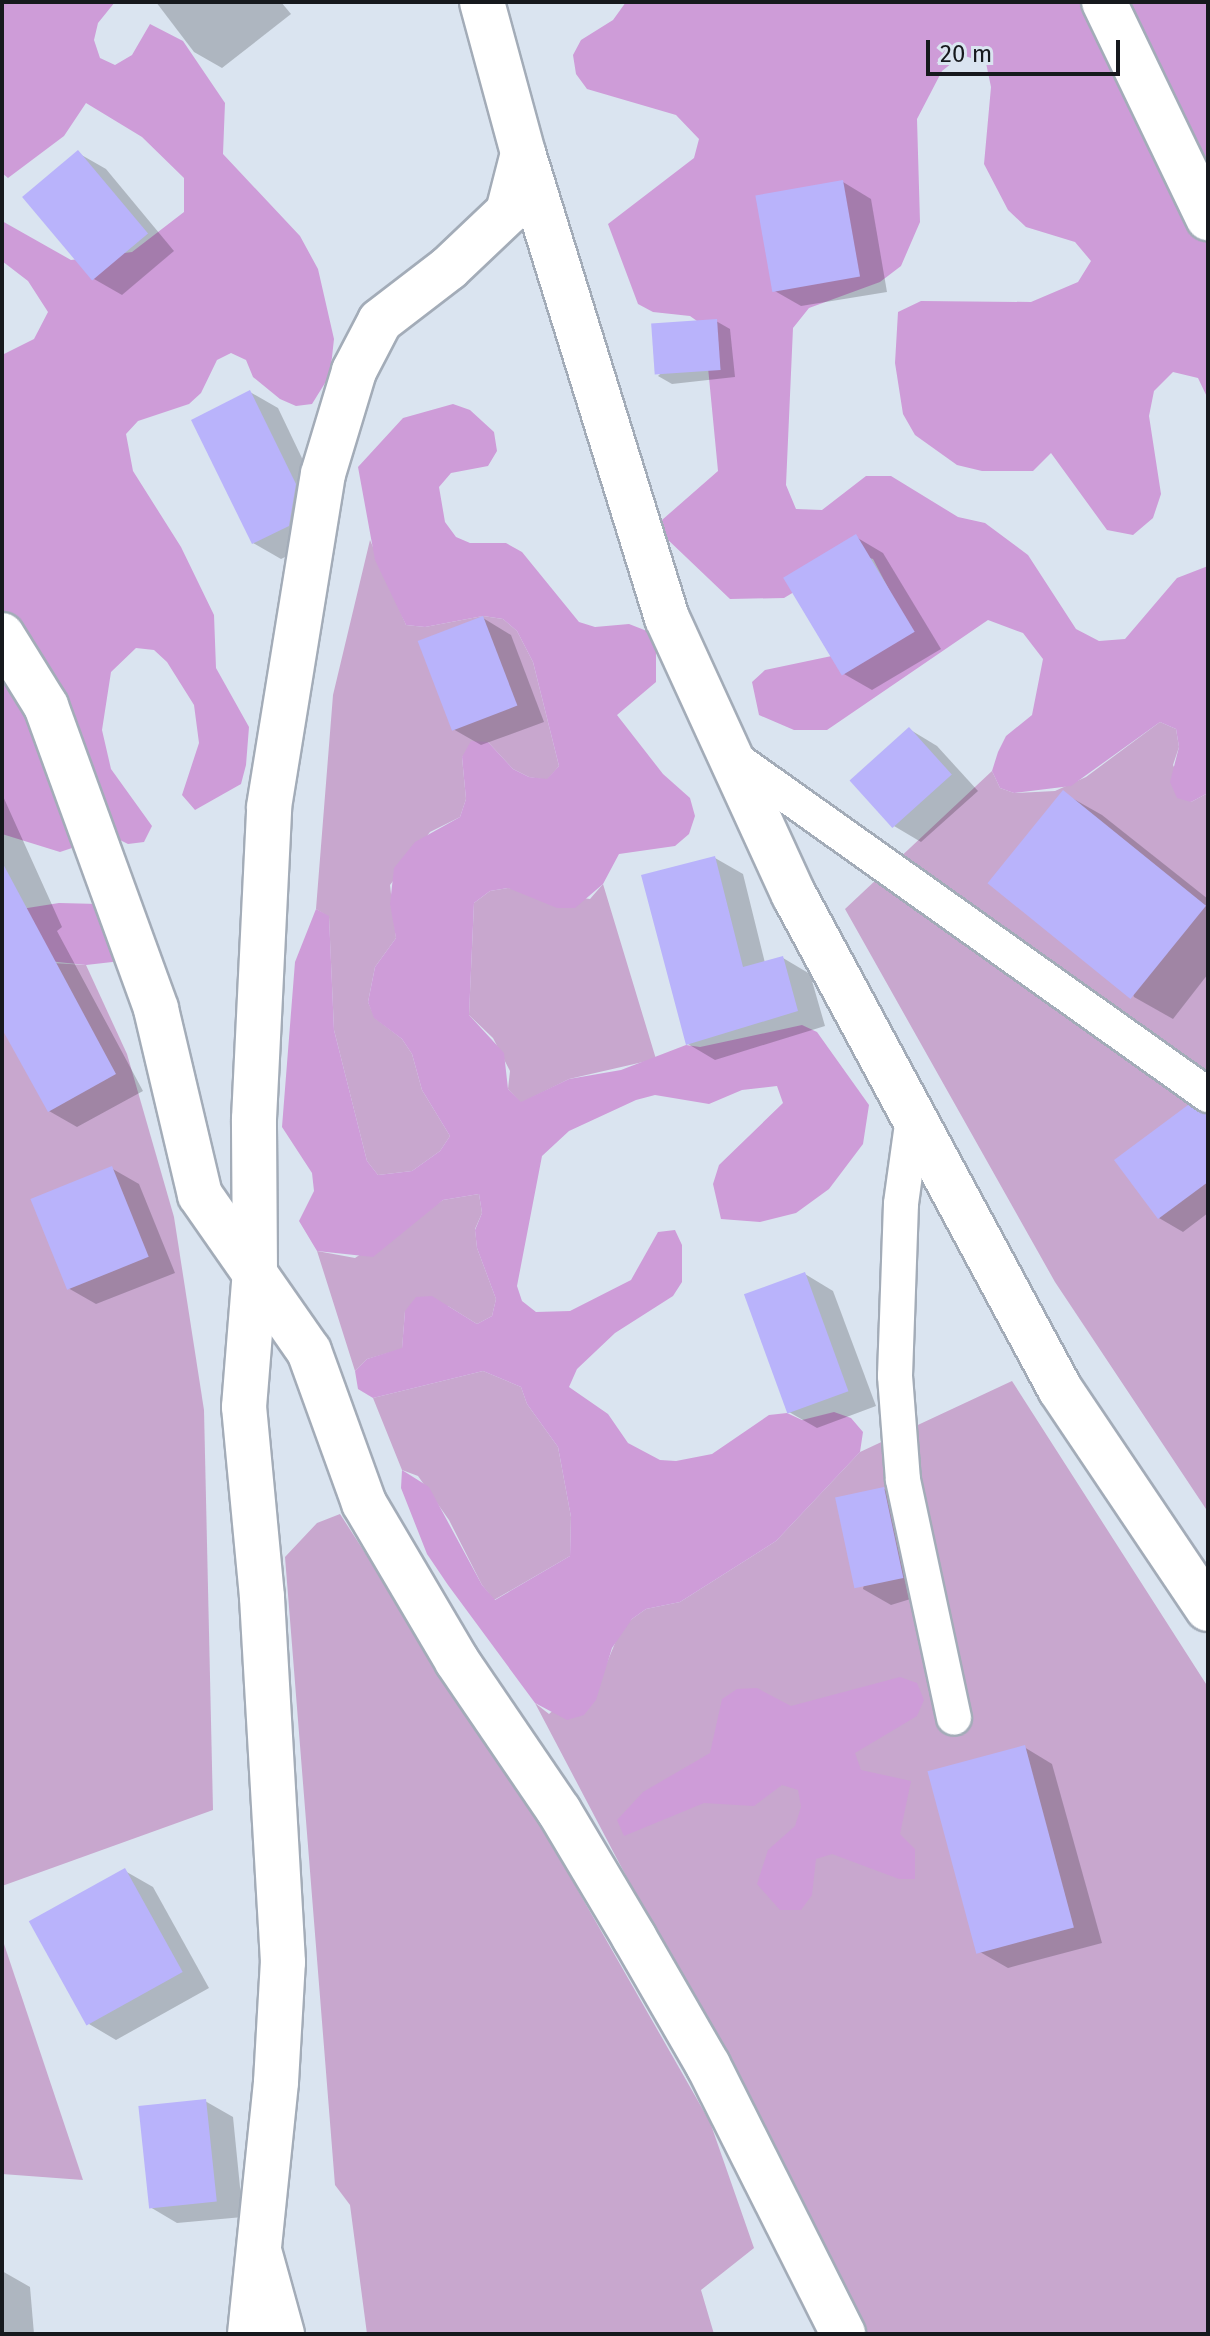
<!DOCTYPE html>
<html>
<head>
<meta charset="utf-8">
<style>
  body { margin:0 }
  #map { position:relative; width:1210px; height:2336px; overflow:hidden; background:#dae4f0; font-family:"Fira Sans",sans-serif }
  div>[style] { position:absolute }
  [style*='--x'] { left:calc(var(--x)*1px); top:calc(var(--y)*1px); width:calc(var(--w)*1px); rotate:calc(var(--a)*1deg) }
  .green>* { inset:0; background:#c8a7ce }
  .forest>* { inset:0; background:#ce9cd8 }
  .shadow>* { inset:0; background:#0003 }
  .building>* { inset:0; background:#b9b3fb; transform-origin:0 0 }
  .roads { filter:drop-shadow(2px 0 #a3acb8) drop-shadow(-2px 0 #a3acb8) drop-shadow(0 2px #a3acb8) drop-shadow(0 -2px #a3acb8) }
  .service>* { height:34px; margin:-17px; padding:0 17px; transform-origin:17px; border-radius:17px; background:#fff }
  .minor>* { height:44px; margin:-22px; padding:0 22px; transform-origin:22px; border-radius:22px; background:#fff }
  .tertiary>* { height:44px; margin:-22px; padding:0 22px; transform-origin:22px; border-radius:22px; background:#fff }
  span { translate:-50% -50%; white-space:nowrap; text-align:center; line-height:1.15; -webkit-text-stroke:8px #dae4f0; paint-order:stroke }
  .frame { position:absolute; inset:0; border:4px solid #16191d; pointer-events:none }
  .scale { position:absolute; left:926px; top:40px; width:194px; height:36px; box-sizing:border-box; border:4px solid #16191d; border-top:0; padding-left:10px; font-size:24px; line-height:28px; white-space:nowrap; color:#16191d; -webkit-text-stroke:6px #dae4f0; paint-order:stroke }
</style>
</head>
<body>
<div id="map">
  <div class="green">
    <div style="clip-path:polygon(370px 540px,406px 625px,425px 627px,483px 616px,503px 619px,517px 631px,533px 662px,559px 766px,547px 780px,529px 777px,513px 769px,488px 742px,462px 757px,466px 799px,460px 817px,430px 832px,390px 885px,396px 938px,375px 967px,368px 1002px,375px 1018px,402px 1039px,412px 1054px,422px 1090px,450px 1136px,440px 1151px,412px 1171px,378px 1175px,367px 1161px,334px 1030px,329px 917px,316px 909px,333px 695px)"></div>
    <div style="clip-path:polygon(1160px 722px,1176px 729px,1179px 747px,1173px 765px,1191px 802px,1208px 793px,1208px 1512px,1055px 1282px,845px 909px,992px 771px,1000px 788px,1014px 793px,1055px 791px,1086px 777px)"></div>
    <div style="clip-path:polygon(603px 884px,656px 1059px,569px 1079px,521px 1103px,508px 1089px,510px 1071px,493px 1038px,469px 1015px,474px 903px,490px 891px,508px 888px,590px 899px)"></div>
    <div style="clip-path:polygon(2px 960px,86px 965px,127px 1054px,174px 1217px,204px 1410px,213px 1810px,2px 1886px)"></div>
    <div style="clip-path:polygon(479px 1194px,482px 1213px,475px 1229px,477px 1248px,496px 1299px,492px 1316px,477px 1324px,448px 1306px,405px 1311px,402px 1349px,367px 1359px,355px 1371px,317px 1251px,355px 1258px,443px 1200px)"></div>
    <div style="clip-path:polygon(483px 1371px,521px 1387px,527px 1404px,558px 1447px,571px 1517px,570px 1556px,494px 1600px,482px 1585px,449px 1520px,418px 1476px,402px 1470px,373px 1398px)"></div>
    <div style="clip-path:polygon(1012px 1381px,1208px 1687px,1208px 2334px,867px 2334px,535px 1703px,549px 1714px,606px 1665px,620px 1631px,632px 1619px,646px 1609px,680px 1602px,776px 1541px,860px 1452px)"></div>
    <div style="clip-path:polygon(340px 1514px,539px 1822px,710px 2122px,754px 2248px,701px 2290px,714px 2334px,367px 2334px,350px 2205px,335px 2185px,285px 1557px,317px 1523px)"></div>
    <div style="clip-path:polygon(2px 1938px,83px 2180px,2px 2174px)"></div>
  </div>
  <div class="forest">
    <div style="clip-path:polygon(2px 2px,115px 2px,98px 23px,94px 40px,100px 58px,115px 65px,132px 55px,150px 24px,183px 41px,225px 103px,223px 154px,300px 236px,318px 269px,334px 339px,330px 375px,312px 404px,296px 406px,280px 399px,253px 377px,246px 360px,231px 353px,217px 360px,201px 393px,189px 404px,138px 421px,126px 434px,133px 471px,181px 547px,214px 615px,216px 668px,249px 727px,246px 765px,241px 784px,195px 810px,182px 795px,199px 743px,194px 705px,167px 662px,154px 650px,136px 648px,111px 672px,102px 730px,111px 769px,152px 826px,144px 842px,128px 844px,112px 836px,79px 832px,72px 848px,60px 852px,2px 834px,2px 355px,34px 339px,48px 312px,28px 281px,2px 261px,2px 221px,71px 260px,132px 252px,184px 212px,184px 178px,142px 137px,86px 103px,64px 136px,8px 178px,2px 173px)"></div>
    <div style="clip-path:polygon(626px 2px,1208px 2px,1208px 399px,1198px 378px,1173px 372px,1154px 391px,1149px 416px,1161px 494px,1153px 518px,1133px 535px,1107px 530px,1051px 453px,1033px 471px,982px 471px,957px 465px,915px 435px,903px 414px,895px 363px,898px 312px,921px 301px,1031px 302px,1078px 282px,1091px 261px,1075px 242px,1026px 227px,1008px 210px,984px 164px,991px 87px,986px 63px,962px 55px,942px 71px,917px 119px,920px 222px,901px 266px,880px 282px,809px 308px,793px 328px,786px 485px,796px 509px,822px 510px,866px 476px,891px 476px,958px 517px,985px 523px,1028px 555px,1076px 629px,1099px 641px,1125px 639px,1177px 578px,1208px 566px,1208px 793px,1191px 802px,1177px 798px,1170px 782px,1179px 747px,1176px 729px,1160px 722px,1071px 786px,1014px 793px,1000px 788px,992px 771px,998px 752px,1006px 736px,1032px 715px,1043px 659px,1023px 633px,988px 620px,827px 730px,794px 730px,759px 715px,752px 682px,765px 670px,846px 653px,896px 603px,873px 559px,857px 554px,784px 598px,730px 599px,665px 537px,662px 520px,718px 471px,704px 326px,690px 316px,653px 312px,638px 304px,608px 224px,694px 158px,699px 139px,676px 115px,587px 89px,576px 74px,573px 55px,581px 40px,613px 20px)"></div>
    <div style="clip-path:polygon(453px 404px,470px 410px,494px 432px,497px 451px,488px 466px,451px 473px,439px 487px,445px 522px,456px 537px,470px 543px,506px 543px,522px 552px,579px 622px,595px 627px,629px 624px,647px 631px,656px 645px,656px 682px,617px 715px,663px 774px,690px 798px,695px 816px,689px 834px,675px 846px,619px 854px,603px 884px,575px 908px,557px 908px,508px 888px,490px 891px,474px 903px,469px 1015px,504px 1053px,508px 1089px,521px 1102px,569px 1079px,621px 1070px,686px 1045px,700px 1047px,802px 1025px,817px 1032px,869px 1105px,863px 1144px,829px 1189px,796px 1213px,760px 1222px,721px 1219px,713px 1184px,719px 1165px,783px 1103px,777px 1086px,742px 1090px,709px 1104px,655px 1095px,636px 1100px,569px 1131px,542px 1156px,517px 1286px,522px 1301px,536px 1312px,570px 1311px,631px 1280px,658px 1232px,675px 1230px,682px 1245px,682px 1282px,673px 1296px,615px 1333px,577px 1369px,569px 1387px,608px 1414px,628px 1443px,660px 1460px,676px 1461px,712px 1454px,769px 1415px,787px 1413px,802px 1420px,834px 1412px,851px 1418px,863px 1432px,860px 1452px,776px 1541px,680px 1602px,646px 1609px,632px 1619px,612px 1648px,596px 1700px,584px 1715px,567px 1720px,535px 1703px,448px 1585px,427px 1554px,401px 1488px,402px 1470px,429px 1487px,482px 1585px,495px 1600px,570px 1556px,571px 1517px,558px 1447px,527px 1404px,521px 1387px,483px 1371px,373px 1398px,358px 1389px,355px 1371px,367px 1359px,402px 1348px,405px 1311px,416px 1297px,432px 1296px,477px 1324px,492px 1316px,496px 1299px,477px 1248px,475px 1230px,482px 1213px,479px 1194px,443px 1200px,373px 1257px,317px 1251px,299px 1221px,314px 1191px,312px 1173px,282px 1127px,295px 962px,316px 909px,329px 916px,334px 1030px,367px 1161px,378px 1175px,412px 1171px,440px 1151px,450px 1136px,422px 1090px,412px 1054px,402px 1039px,374px 1018px,368px 1002px,375px 967px,396px 938px,390px 904px,394px 868px,415px 842px,460px 817px,466px 799px,462px 757px,471px 741px,488px 742px,513px 769px,529px 777px,547px 779px,559px 766px,533px 662px,517px 631px,503px 619px,483px 616px,425px 627px,406px 625px,375px 560px,358px 467px,403px 418px)"></div>
    <div style="clip-path:polygon(59px 903px,99px 904px,121px 961px,86px 965px,48px 961px,2px 912px)"></div>
    <div style="clip-path:polygon(900px 1677px,917px 1683px,924px 1700px,917px 1716px,855px 1753px,861px 1770px,911px 1781px,900px 1834px,915px 1849px,915px 1879px,899px 1879px,832px 1854px,816px 1859px,812px 1895px,801px 1910px,780px 1910px,757px 1884px,768px 1850px,795px 1826px,801px 1807px,798px 1790px,782px 1785px,754px 1806px,704px 1803px,624px 1836px,617px 1820px,643px 1792px,710px 1753px,722px 1699px,737px 1689px,757px 1688px,791px 1706px)"></div>
  </div>
  <div class="shadow">
    <div style="clip-path:polygon(156px 2px,281px 2px,291px 14px,222px 68px,194px 52px)"></div>
    <div style="clip-path:polygon(78px 153px,106px 169px,174px 251px,122px 295px,94px 279px,25px 197px)"></div>
    <div style="clip-path:polygon(843px 182px,871px 199px,887px 292px,801px 306px,773px 290px)"></div>
    <div style="clip-path:polygon(716px 321px,730px 329px,735px 377px,672px 384px,658px 376px)"></div>
    <div style="clip-path:polygon(250px 392px,278px 408px,323px 502px,317px 542px,281px 559px,253px 543px)"></div>
    <div style="clip-path:polygon(856px 537px,883px 553px,941px 649px,872px 690px,844px 674px,786px 578px)"></div>
    <div style="clip-path:polygon(483px 618px,511px 635px,544px 722px,481px 745px,453px 729px)"></div>
    <div style="clip-path:polygon(909px 729px,937px 746px,978px 791px,921px 842px,894px 826px)"></div>
    <div style="clip-path:polygon(1063px 793px,1102px 815px,1208px 899px,1208px 974px,1173px 1019px,1134px 997px)"></div>
    <div style="clip-path:polygon(2px 794px,62px 927px,57px 931px,143px 1091px,77px 1127px,49px 1111px,2px 1025px)"></div>
    <div style="clip-path:polygon(715px 858px,743px 874px,765px 963px,783px 958px,810px 974px,825px 1026px,715px 1060px,688px 1044px)"></div>
    <div style="clip-path:polygon(1188px 1108px,1208px 1115px,1208px 1213px,1183px 1232px,1159px 1218px,1116px 1160px)"></div>
    <div style="clip-path:polygon(111px 1168px,139px 1184px,175px 1273px,96px 1304px,68px 1288px)"></div>
    <div style="clip-path:polygon(805px 1274px,833px 1291px,876px 1406px,817px 1428px,789px 1412px)"></div>
    <div style="clip-path:polygon(884px 1489px,912px 1505px,930px 1593px,891px 1605px,863px 1589px)"></div>
    <div style="clip-path:polygon(1024px 1747px,1052px 1764px,1102px 1943px,1008px 1968px,980px 1952px)"></div>
    <div style="clip-path:polygon(125px 1871px,153px 1887px,209px 1988px,116px 2040px,89px 2024px)"></div>
    <div style="clip-path:polygon(205px 2101px,233px 2117px,243px 2217px,177px 2223px,150px 2207px)"></div>
    <div style="clip-path:polygon(2px 2271px,30px 2287px,34px 2334px,2px 2334px)"></div>
  </div>
  <div class="building">
    <div style="left:78px;top:150px;width:109px;height:73px;rotate:50deg"></div>
    <div style="left:843px;top:180px;width:98px;height:89px;rotate:80deg"></div>
    <div style="left:717px;top:319px;width:51px;height:66px;rotate:86deg"></div>
    <div style="clip-path:polygon(250px 390px,296px 484px,289px 526px,252px 544px,191px 420px)"></div>
    <div style="left:856px;top:534px;width:114px;height:85px;rotate:59deg"></div>
    <div style="left:483px;top:616px;width:96px;height:70px;rotate:69deg"></div>
    <div style="left:909px;top:727px;width:64px;height:80px;rotate:48deg"></div>
    <div style="left:1063px;top:790px;width:184px;height:120px;rotate:39deg"></div>
    <div style="clip-path:polygon(715px 856px,743px 967px,783px 956px,798px 1011px,686px 1045px,641px 875px)"></div>
    <div style="clip-path:polygon(2px 862px,116px 1074px,48px 1112px,2px 1029px)"></div>
    <div style="clip-path:polygon(1188px 1105px,1208px 1115px,1208px 1182px,1158px 1219px,1114px 1160px)"></div>
    <div style="left:112px;top:1166px;width:98px;height:88px;rotate:68deg"></div>
    <div style="left:805px;top:1272px;width:127px;height:65px;rotate:70deg"></div>
    <div style="left:884px;top:1487px;width:93px;height:50px;rotate:78deg"></div>
    <div style="left:1025px;top:1745px;width:189px;height:101px;rotate:75deg"></div>
    <div style="left:125px;top:1868px;width:119px;height:110px;rotate:61deg"></div>
    <div style="left:206px;top:2099px;width:103px;height:68px;rotate:84deg"></div>
  </div>
  <div class="roads">
    <div class="service">
      <div style="--x:730;--y:755;--w:587;--a:35.42"></div>
      <div style="--x:913;--y:1117;--w:88;--a:97.9"></div>
      <div style="--x:901;--y:1204;--w:172;--a:92"></div>
      <div style="--x:895;--y:1376;--w:104;--a:85.6"></div>
      <div style="--x:903;--y:1480;--w:243;--a:77.9"></div>
    </div>
    <div class="minor">
      <div style="--x:1104;--y:2;--w:240;--a:64.3"></div>
      <div style="--x:523;--y:153;--w:487;--a:72.8"></div>
      <div style="--x:667;--y:618;--w:305;--a:65.4"></div>
      <div style="--x:794;--y:895;--w:561;--a:61.7"></div>
      <div style="--x:1060;--y:1389;--w:265;--a:56.1"></div>
      <div style="--x:2;--y:635;--w:84;--a:58.2"></div>
      <div style="--x:46;--y:706;--w:322;--a:70"></div>
      <div style="--x:156;--y:1009;--w:191;--a:76.7"></div>
      <div style="--x:200;--y:1195;--w:190;--a:55.1"></div>
      <div style="--x:309;--y:1351;--w:162;--a:70.1"></div>
      <div style="--x:364;--y:1503;--w:183;--a:59.5"></div>
      <div style="--x:457;--y:1661;--w:181;--a:55.8"></div>
      <div style="--x:559;--y:1811;--w:147;--a:59.2"></div>
      <div style="--x:634;--y:1937;--w:148;--a:60"></div>
      <div style="--x:708;--y:2065;--w:301;--a:63.3"></div>
      <div style="--x:260;--y:2254;--w:83;--a:74.6"></div>
    </div>
    <div class="tertiary">
      <div style="--x:250;--y:2334;--w:253;--a:-84.1"></div>
      <div style="--x:276;--y:2082;--w:120;--a:-86.7"></div>
      <div style="--x:283;--y:1962;--w:366;--a:-93.3"></div>
      <div style="--x:262;--y:1597;--w:191;--a:-95.4"></div>
      <div style="--x:244;--y:1407;--w:136;--a:-85.4"></div>
      <div style="--x:255;--y:1271;--w:152;--a:-90.4"></div>
      <div style="--x:254;--y:1119;--w:312;--a:-87.2"></div>
      <div style="--x:269;--y:807;--w:337;--a:-80.8"></div>
      <div style="--x:323;--y:474;--w:108;--a:-73.2"></div>
      <div style="--x:354;--y:371;--w:56;--a:-62.5"></div>
      <div style="--x:380;--y:321;--w:87;--a:-37.5"></div>
      <div style="--x:449;--y:268;--w:81;--a:-43.5"></div>
      <div style="--x:508;--y:212;--w:61;--a:-75.7"></div>
      <div style="--x:523;--y:153;--w:156;--a:-105.2"></div>
    </div>
  </div>
  <div class="frame"></div>
  <div class="scale">20 m</div>
</div>
</body>
</html>
